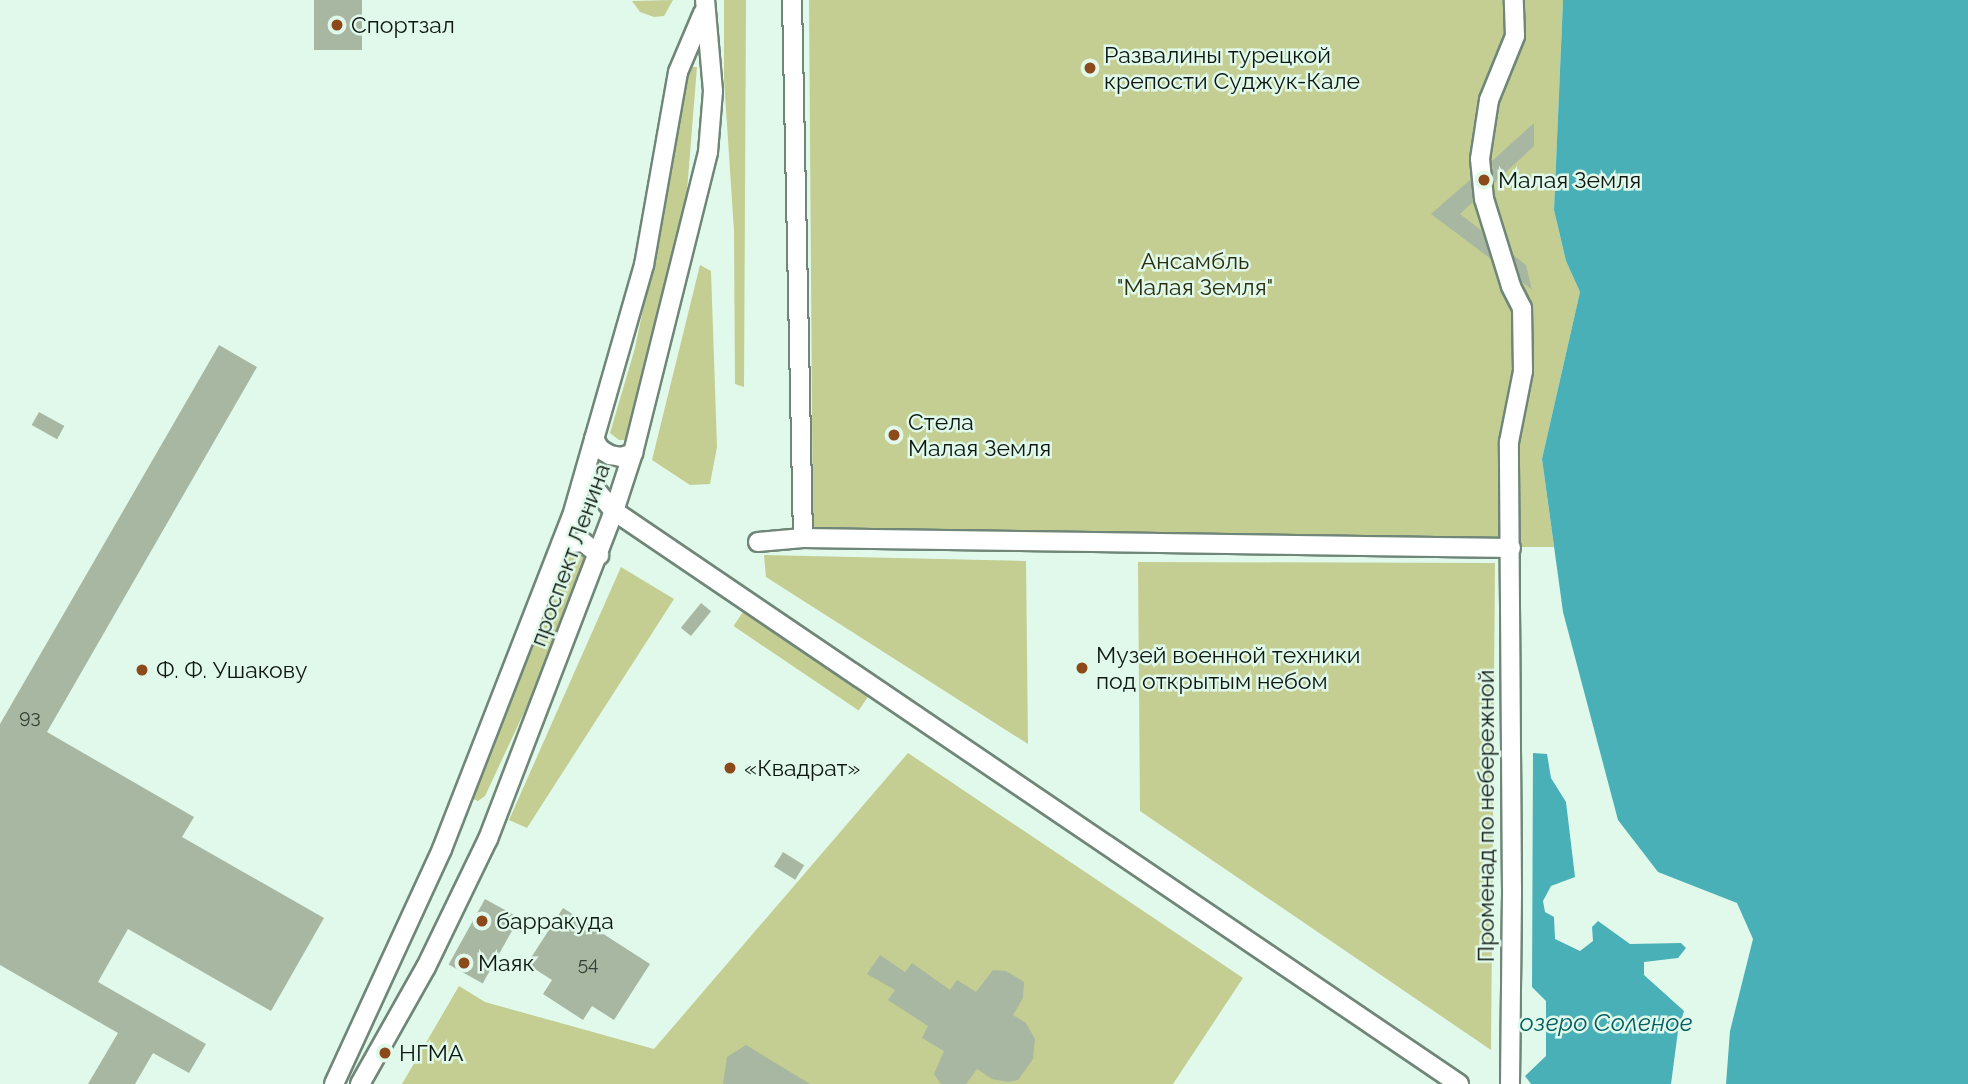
<!DOCTYPE html>
<html>
<head>
<meta charset="utf-8">
<style>
  body { margin:0 }
  #map { position:relative; width:1968px; height:1084px; overflow:hidden; background:#e0f9ea; font-family:Raleway,sans-serif }
  div>[style] { position:absolute }
  [style*='--x'] { left:calc(var(--x)*1px); top:calc(var(--y)*1px); width:calc(var(--w)*1px); rotate:calc(var(--a)*1deg) }
  .green>* { inset:0; background:#c4cd92; transform-origin:0 0 }
  .water>* { inset:0; background:#4ab0b7 }
  .building>* { inset:0; background:#a8b7a2; transform-origin:0 0 }
  .roads { filter:drop-shadow(2px 0 #6f8678) drop-shadow(-2px 0 #6f8678) drop-shadow(0 2px #6f8678) drop-shadow(0 -2px #6f8678) }
  .minor>* { height:18px; margin:-9px; padding:0 9px; transform-origin:9px; border-radius:9px; background:#fff }
  .dots>* { width:19px; height:19px; translate:-50% -50%; box-sizing:border-box; border:4px solid #e0f9ea; border-radius:50% }
  span { translate:-50% -50%; white-space:nowrap; text-align:center; line-height:1.15; -webkit-text-stroke:5px #e0f9ea; paint-order:stroke }
  .number-label { font-size:19px; color:#343f35 }
  .number-label span { -webkit-text-stroke-width:0 }
  .poi-label { font-size:23px; color:#0e1711 }
  .left { translate:0 -50%; text-align:left }
  .park-label { font-size:23px; color:#2a2e0e }
  .street-label { font-size:23px; color:#0e1711 }
  .water-label { font-size:24px; color:#005e63; font-style:italic }
</style>
</head>
<body>
<div id="map">
  <div class="green">
    <div style="clip-path:polygon(673px 0,664px 16px,654px 17px,640px 12px,632px 1px)"></div>
    <div style="clip-path:polygon(724px 0,746px 0,744px 387px,735px 384px,734px 231px,724px 79px)"></div>
    <div style="clip-path:polygon(809px 0,1563px 0,1554px 210px,1566px 261px,1580px 292px,1542px 459px,1554px 547px,813px 548px)"></div>
    <div style="clip-path:polygon(687px 67px,697px 67px,686px 203px,667px 296px,629px 440px,619px 440px,610px 433px,635px 348px,668px 190px)"></div>
    <div style="clip-path:polygon(700px 265px,711px 271px,717px 447px,710px 484px,690px 485px,652px 460px)"></div>
    <div style="clip-path:polygon(579px 545px,591px 554px,550px 657px,485px 796px,478px 801px,468px 797px,466px 788px,532px 649px,571px 551px)"></div>
    <div style="clip-path:polygon(764px 555px,1026px 561px,1028px 744px,766px 577px)"></div>
    <div style="clip-path:polygon(1138px 562px,1495px 563px,1491px 1050px,1140px 811px)"></div>
    <div style="clip-path:polygon(621px 567px,674px 599px,527px 828px,509px 820px)"></div>
    <div style="left:743px;top:612px;width:151px;height:17px;rotate:34deg"></div>
    <div style="clip-path:polygon(908px 753px,1243px 978px,1173px 1084px,402px 1084px,459px 986px,485px 1002px,654px 1049px)"></div>
  </div>
  <div class="water">
    <div style="clip-path:polygon(1563px 0,1968px 0,1968px 1084px,1726px 1084px,1730px 1031px,1753px 939px,1737px 903px,1658px 872px,1618px 820px,1563px 612px,1542px 459px,1580px 292px,1566px 261px,1554px 210px)"></div>
    <div style="clip-path:polygon(1533px 753px,1547px 754px,1551px 778px,1566px 802px,1575px 877px,1551px 886px,1543px 901px,1545px 912px,1554px 917px,1555px 939px,1580px 951px,1593px 941px,1592px 927px,1598px 921px,1630px 944px,1681px 943px,1686px 948px,1678px 958px,1644px 962px,1644px 975px,1684px 1011px,1678px 1031px,1671px 1084px,1531px 1084px,1525px 1076px,1546px 1056px,1546px 1001px,1532px 987px)"></div>
  </div>
  <div class="building">
    <div style="left:314px;top:0;width:48px;height:50px"></div>
    <div style="clip-path:polygon(1534px 123px,1534px 146px,1494px 183px,1492px 161px)"></div>
    <div style="clip-path:polygon(1471px 179px,1473px 202px,1460px 214px,1482px 231px,1491px 259px,1431px 214px)"></div>
    <div style="clip-path:polygon(1513px 255px,1526px 265px,1532px 290px,1522px 282px)"></div>
    <div style="clip-path:polygon(219px 345px,257px 367px,47px 732px,194px 817px,182px 837px,324px 918px,271px 1011px,128px 929px,98px 982px,206px 1044px,189px 1073px,153px 1053px,135px 1084px,88px 1084px,118px 1033px,0 965px,0 724px)"></div>
    <div style="left:39px;top:412px;width:29px;height:15px;rotate:29deg"></div>
    <div style="left:701px;top:603px;width:13px;height:32px;rotate:39deg"></div>
    <div style="left:783px;top:852px;width:25px;height:17px;rotate:32deg"></div>
    <div style="left:485px;top:899px;width:39px;height:75px;rotate:29deg"></div>
    <div style="clip-path:polygon(563px 908px,650px 964px,614px 1020px,592px 1006px,583px 1020px,543px 994px,552px 980px,527px 964px)"></div>
    <div style="clip-path:polygon(880px 955px,905px 972px,912px 963px,950px 990px,957px 980px,976px 992px,993px 970px,1006px 971px,1024px 982px,1023px 998px,1013px 1015px,1026px 1023px,1035px 1039px,1033px 1059px,1018px 1080px,1008px 1082px,992px 1079px,977px 1069px,966px 1084px,941px 1084px,934px 1074px,944px 1051px,922px 1038px,928px 1026px,888px 1000px,895px 990px,867px 974px)"></div>
    <div style="clip-path:polygon(746px 1045px,810px 1084px,723px 1084px,727px 1057px)"></div>
  </div>
  <div class="roads">
    <div class="minor">
      <div style="--x:792;--y:0;--w:538;--a:88.83"></div>
      <div style="--x:594;--y:439;--w:12;--a:59"></div>
      <div style="--x:600;--y:449;--w:12;--a:31"></div>
      <div style="--x:610;--y:455;--w:11;--a:10"></div>
      <div style="--x:621;--y:457;--w:13;--a:-18"></div>
      <div style="--x:587;--y:466;--w:27;--a:68"></div>
      <div style="--x:597;--y:491;--w:26;--a:50"></div>
      <div style="--x:614;--y:511;--w:1021;--a:34.14"></div>
      <div style="--x:758;--y:542;--w:45;--a:-5.1"></div>
      <div style="--x:803;--y:538;--w:708;--a:0.81"></div>
      <div style="--x:561;--y:544;--w:22;--a:-5"></div>
      <div style="--x:583;--y:542;--w:21;--a:39"></div>
      <div style="--x:334;--y:1084;--w:259;--a:-65.3"></div>
      <div style="--x:442;--y:849;--w:357;--a:-68.7"></div>
      <div style="--x:572;--y:516;--w:261;--a:-74"></div>
      <div style="--x:644;--y:265;--w:196;--a:-80"></div>
      <div style="--x:678;--y:72;--w:64;--a:-67"></div>
      <div style="--x:360;--y:1084;--w:134;--a:-60.6"></div>
      <div style="--x:426;--y:967;--w:142;--a:-64.2"></div>
      <div style="--x:488;--y:839;--w:351;--a:-69"></div>
      <div style="--x:614;--y:511;--w:61;--a:-71.9"></div>
      <div style="--x:633;--y:453;--w:310;--a:-76"></div>
      <div style="--x:708;--y:152;--w:61;--a:-85.3"></div>
      <div style="--x:713;--y:91;--w:91;--a:-95"></div>
      <div style="--x:1510;--y:1084;--w:192;--a:-89.4"></div>
      <div style="--x:1512;--y:892;--w:450;--a:-90.4"></div>
      <div style="--x:1509;--y:442;--w:72;--a:-78.8"></div>
      <div style="--x:1523;--y:371;--w:63;--a:-90.9"></div>
      <div style="--x:1522;--y:308;--w:25;--a:-117"></div>
      <div style="--x:1511;--y:286;--w:91;--a:-107.2"></div>
      <div style="--x:1484;--y:199;--w:40;--a:-95.7"></div>
      <div style="--x:1480;--y:159;--w:60;--a:-81.3"></div>
      <div style="--x:1489;--y:100;--w:69;--a:-67.9"></div>
      <div style="--x:1515;--y:36;--w:36;--a:-92"></div>
    </div>
  </div>
  <div class="dots">
    <div style="left:337px;top:25px;background:#8c491a"></div>
    <div style="left:1090px;top:68px;background:#8c491a"></div>
    <div style="left:1484px;top:180px;background:#8c491a"></div>
    <div style="left:894px;top:435px;background:#8c491a"></div>
    <div style="left:1082px;top:668px;background:#8c491a"></div>
    <div style="left:142px;top:670px;background:#8c491a"></div>
    <div style="left:730px;top:768px;background:#8c491a"></div>
    <div style="left:482px;top:921px;background:#8c491a"></div>
    <div style="left:464px;top:963px;background:#8c491a"></div>
    <div style="left:385px;top:1053px;background:#8c491a"></div>
  </div>
  <div class="number-label">
    <span style="left:30px;top:717px">93</span>
    <span style="left:588px;top:964px">54</span>
  </div>
  <div class="poi-label">
    <span class="left" style="left:351px;top:25px">Спортзал</span>
    <span class="left" style="left:1104px;top:68px">Развалины турецкой<br>крепости Суджук-Кале</span>
    <span class="left" style="left:1498px;top:180px">Малая Земля</span>
    <span class="left" style="left:908px;top:435px">Стела<br>Малая Земля</span>
    <span class="left" style="left:1096px;top:668px">Музей военной техники<br>под открытым небом</span>
    <span class="left" style="left:156px;top:670px">Ф. Ф. Ушакову</span>
    <span class="left" style="left:744px;top:768px">«Квадрат»</span>
    <span class="left" style="left:496px;top:921px">барракуда</span>
    <span class="left" style="left:478px;top:963px">Маяк</span>
    <span class="left" style="left:399px;top:1053px">НГМА</span>
  </div>
  <div class="park-label">
    <span style="left:1195px;top:274px">Ансамбль<br>"Малая Земля"</span>
  </div>
  <div class="street-label">
    <span style="left:570px;top:555px;rotate:-70deg">проспект Ленина</span>
    <span style="left:1486px;top:816px;rotate:-90deg">Променад по небережной</span>
  </div>
  <div class="water-label">
    <span style="left:1606px;top:1023px">озеро Соленое</span>
  </div>
</div>
</body>
</html>
